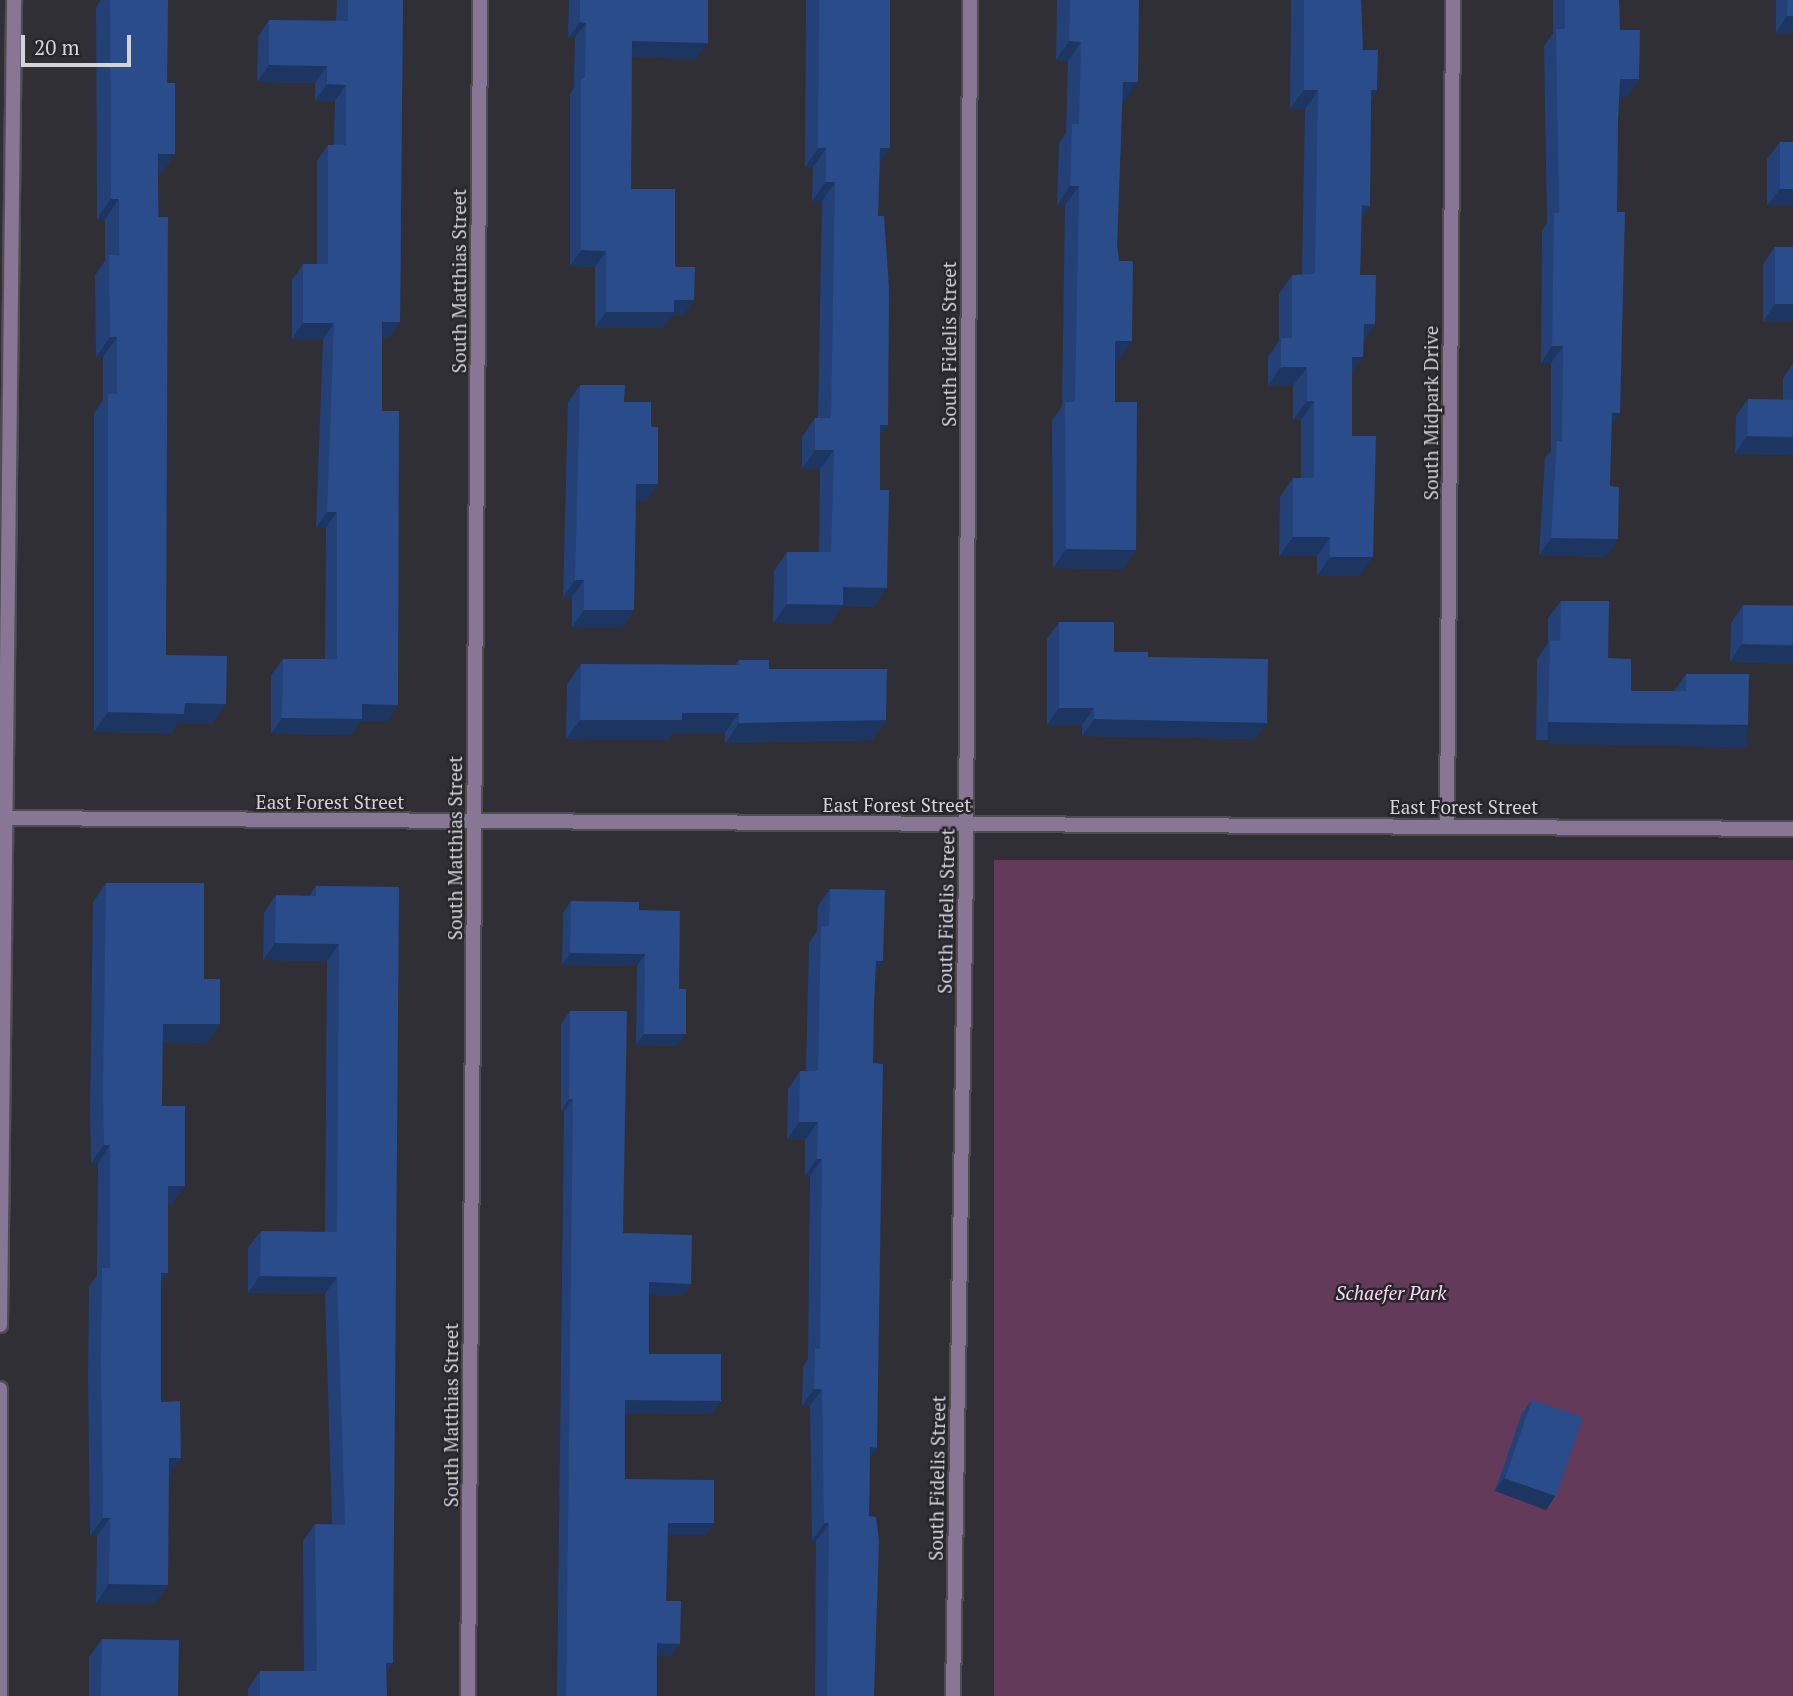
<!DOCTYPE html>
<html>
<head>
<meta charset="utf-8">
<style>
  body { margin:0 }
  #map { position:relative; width:1793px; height:1696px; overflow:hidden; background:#2f2f35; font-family:"PT Serif",serif }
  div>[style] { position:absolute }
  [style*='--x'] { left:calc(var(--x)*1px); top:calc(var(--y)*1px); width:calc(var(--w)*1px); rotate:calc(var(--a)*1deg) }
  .green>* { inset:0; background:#633a5a; transform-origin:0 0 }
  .roads { filter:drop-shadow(2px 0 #4d4d52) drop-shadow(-2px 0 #4d4d52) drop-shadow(0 2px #4d4d52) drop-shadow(0 -2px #4d4d52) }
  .minor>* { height:14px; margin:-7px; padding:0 7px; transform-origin:7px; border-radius:7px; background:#877694 }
  .tertiary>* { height:14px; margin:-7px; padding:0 7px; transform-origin:7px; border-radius:7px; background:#877694 }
  .wall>* { inset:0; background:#244177; transform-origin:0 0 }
  .shaded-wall>* { inset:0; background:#1d3561; transform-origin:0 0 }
  .building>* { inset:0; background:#2a4c8a; transform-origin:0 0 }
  span { translate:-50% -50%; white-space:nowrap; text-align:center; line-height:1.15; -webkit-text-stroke:5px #26262b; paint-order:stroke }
  .street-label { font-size:19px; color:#d4d4d8 }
  .park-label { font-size:19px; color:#fcd6f2; font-style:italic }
  .scale { position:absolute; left:21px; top:35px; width:110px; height:32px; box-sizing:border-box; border:4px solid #d4d4d8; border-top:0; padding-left:9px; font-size:21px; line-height:24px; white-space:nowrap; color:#d4d4d8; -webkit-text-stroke:5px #26262b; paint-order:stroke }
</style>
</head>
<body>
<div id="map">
  <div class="green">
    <div style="left:994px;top:860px;width:799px;height:836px"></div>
  </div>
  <div class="roads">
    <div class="minor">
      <div style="--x:0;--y:818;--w:1793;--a:0.35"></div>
      <div style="--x:1447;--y:826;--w:826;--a:-89.58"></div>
      <div style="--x:0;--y:1325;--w:1325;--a:-89.39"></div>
      <div style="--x:0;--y:1389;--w:307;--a:90"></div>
      <div style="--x:953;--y:1696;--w:823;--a:-89.1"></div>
      <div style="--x:966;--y:873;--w:873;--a:-89.74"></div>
    </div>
    <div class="tertiary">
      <div style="--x:468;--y:1696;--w:1696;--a:-89.59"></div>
    </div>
  </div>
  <div class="wall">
    <div style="clip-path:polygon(101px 0,168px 0,167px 83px,175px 154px,161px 174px,158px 174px,166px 655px,226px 704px,212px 724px,178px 723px,171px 733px,94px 732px,94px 413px,103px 400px,103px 357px,96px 357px,95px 275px,105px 261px,105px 219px,97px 219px,96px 7px)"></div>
    <div style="clip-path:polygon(337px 0,403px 0,400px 322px,389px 338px,382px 338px,382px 411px,398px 705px,387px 721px,361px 721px,350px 735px,271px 734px,271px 675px,283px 659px,325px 659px,326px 528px,316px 528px,323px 339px,292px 339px,292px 280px,303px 264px,317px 264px,317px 161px,328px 145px,334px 145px,335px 101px,315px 101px,315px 83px,257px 82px,258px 37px,269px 20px,336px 21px)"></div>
    <div style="clip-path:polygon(569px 0,708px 0,696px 59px,632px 57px,631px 189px,675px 267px,683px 316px,672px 316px,663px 328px,595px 328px,595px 267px,570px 266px,570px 94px,574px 88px,575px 38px,568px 38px)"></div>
    <div style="clip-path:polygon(806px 0,890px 0,890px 148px,880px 162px,878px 216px,880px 436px,874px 607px,842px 606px,830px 624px,773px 623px,774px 571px,787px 552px,819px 552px,820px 469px,802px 469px,802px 437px,815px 418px,818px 418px,822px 201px,812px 201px,813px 167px,805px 167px)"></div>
    <div style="clip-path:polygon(1057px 0,1139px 0,1125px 101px,1122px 101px,1117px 246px,1132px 341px,1119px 360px,1115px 360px,1115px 402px,1136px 550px,1123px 569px,1053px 568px,1052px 421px,1062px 406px,1065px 205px,1057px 205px,1059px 143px,1066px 133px,1068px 61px,1056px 60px)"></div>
    <div style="clip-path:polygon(1291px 0,1361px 0,1363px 50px,1377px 90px,1371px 100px,1370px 206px,1361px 218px,1360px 275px,1375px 324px,1364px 340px,1352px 373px,1352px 436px,1360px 576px,1317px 576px,1317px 556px,1279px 556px,1280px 497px,1293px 478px,1301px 478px,1301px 420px,1293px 420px,1293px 386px,1268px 386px,1268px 357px,1279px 341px,1279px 294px,1292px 275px,1302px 275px,1305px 109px,1290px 109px)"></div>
    <div style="clip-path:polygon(1553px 0,1619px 0,1620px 30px,1639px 79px,1627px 97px,1619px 97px,1618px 120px,1617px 212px,1620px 413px,1611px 426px,1606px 557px,1539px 555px,1545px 458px,1551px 451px,1551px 363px,1541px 363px,1542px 230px,1547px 224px,1544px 46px,1553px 33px)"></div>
    <div style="left:1776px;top:0;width:17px;height:34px"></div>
    <div style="clip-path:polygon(1780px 142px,1793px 142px,1793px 206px,1767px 206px,1767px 159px)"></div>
    <div style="clip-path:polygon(1775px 247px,1793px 322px,1763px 322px,1763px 264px)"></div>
    <div style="clip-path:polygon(1793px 364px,1793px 455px,1735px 454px,1736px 416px,1748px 399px,1783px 400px,1783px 378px)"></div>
    <div style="clip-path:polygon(580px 385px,624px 402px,651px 427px,658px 484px,646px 501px,636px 501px,634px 610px,622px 628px,572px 627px,572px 597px,563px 597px,568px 402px)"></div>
    <div style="clip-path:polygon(1561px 601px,1608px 658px,1631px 691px,1674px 691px,1686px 674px,1735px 743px,1536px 740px,1537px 659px,1548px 643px,1548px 618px)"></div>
    <div style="clip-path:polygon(1743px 605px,1793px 606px,1793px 664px,1730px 662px,1731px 623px)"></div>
    <div style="clip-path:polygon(1059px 622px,1114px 652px,1148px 657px,1255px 739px,1082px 736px,1082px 725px,1047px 725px,1047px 639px)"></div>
    <div style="clip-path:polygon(739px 660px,769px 669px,886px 720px,872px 740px,725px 743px,725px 733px,673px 733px,668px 740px,566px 739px,567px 684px,581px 664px,735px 665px)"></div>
    <div style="clip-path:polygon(106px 883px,204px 979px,220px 1024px,207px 1043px,162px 1042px,162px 1106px,185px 1186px,172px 1204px,168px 1204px,161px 1283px,161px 1402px,181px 1458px,168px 1476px,168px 1585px,155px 1603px,96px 1603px,97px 1536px,90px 1536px,88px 1379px,89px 1286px,97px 1275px,98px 1163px,91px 1163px,90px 1110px,93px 902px)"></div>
    <div style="clip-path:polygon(316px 886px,399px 887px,386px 1672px,387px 1696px,248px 1696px,248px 1689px,260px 1671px,304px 1671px,303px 1541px,315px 1524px,332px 1524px,325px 1294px,248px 1293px,248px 1248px,261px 1231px,325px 1232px,327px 961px,263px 960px,264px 913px,276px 895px,309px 896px)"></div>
    <div style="clip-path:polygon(830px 889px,875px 972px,874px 1004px,873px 1063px,877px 1448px,870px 1457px,869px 1516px,874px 1696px,815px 1696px,816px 1541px,812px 1541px,810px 1406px,802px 1406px,803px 1366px,808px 1359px,810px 1176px,805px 1176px,805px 1140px,787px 1140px,788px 1089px,800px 1071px,806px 1071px,809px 943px,817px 931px,818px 906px)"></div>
    <div style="clip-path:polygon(571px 901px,639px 910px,679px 989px,686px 1034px,677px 1046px,636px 1045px,637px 966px,562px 965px,563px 913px)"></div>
    <div style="clip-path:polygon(570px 1011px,623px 1233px,691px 1284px,682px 1296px,649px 1295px,649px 1354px,721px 1401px,712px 1414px,625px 1413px,625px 1479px,714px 1523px,705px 1535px,668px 1535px,666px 1601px,671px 1656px,657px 1656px,657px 1696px,557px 1696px,564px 1111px,561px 1111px,561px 1024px)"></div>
    <div style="clip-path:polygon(1532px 1400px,1555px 1496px,1546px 1510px,1495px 1491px,1522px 1413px)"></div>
    <div style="clip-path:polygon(102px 1639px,179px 1696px,89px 1696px,89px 1657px)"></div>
  </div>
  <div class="shaded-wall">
    <div style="clip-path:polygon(1787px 16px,1793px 16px,1793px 34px,1775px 34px)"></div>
    <div style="clip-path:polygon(580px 22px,586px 23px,575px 38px,568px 38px)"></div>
    <div style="clip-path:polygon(632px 41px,708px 43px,696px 59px,621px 57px)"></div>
    <div style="clip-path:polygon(1069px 41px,1081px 42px,1068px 61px,1056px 60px)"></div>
    <div style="clip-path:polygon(269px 65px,327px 66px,315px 83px,257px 82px)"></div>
    <div style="clip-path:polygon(1620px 79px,1639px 79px,1627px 97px,1608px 97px)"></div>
    <div style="clip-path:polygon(1123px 82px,1138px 82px,1125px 101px,1109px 101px)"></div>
    <div style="clip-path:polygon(327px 84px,346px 85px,335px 101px,315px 101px)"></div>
    <div style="clip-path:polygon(1304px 90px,1318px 90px,1305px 109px,1290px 109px)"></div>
    <div style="clip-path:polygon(1371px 90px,1377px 90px,1364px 109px)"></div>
    <div style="clip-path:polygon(818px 148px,826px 148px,813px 167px,805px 167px)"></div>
    <div style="clip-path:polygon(880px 148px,890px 148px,877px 167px)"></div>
    <div style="clip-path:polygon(158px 154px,175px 154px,161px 174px,144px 174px)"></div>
    <div style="clip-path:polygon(826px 182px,835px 182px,822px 201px,812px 201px)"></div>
    <div style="clip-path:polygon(1070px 186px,1079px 186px,1065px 205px,1057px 205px)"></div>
    <div style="clip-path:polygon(1780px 189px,1793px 189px,1793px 206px,1767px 206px)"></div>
    <div style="clip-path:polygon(111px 199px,119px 199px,105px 219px,97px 219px)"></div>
    <div style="clip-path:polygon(1362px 205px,1370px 206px,1356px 225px)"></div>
    <div style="clip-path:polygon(581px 250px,606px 251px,595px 267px,570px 266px)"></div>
    <div style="clip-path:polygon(674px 300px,694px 300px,683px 316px,672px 316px,663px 328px,595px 328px,606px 312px)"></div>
    <div style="clip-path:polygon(1775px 304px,1793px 304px,1793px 322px,1763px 322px)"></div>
    <div style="clip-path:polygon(382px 322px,400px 322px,389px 338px,371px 338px)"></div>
    <div style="clip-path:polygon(303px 323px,334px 323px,323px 339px,292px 339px)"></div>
    <div style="clip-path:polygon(1364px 324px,1375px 324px,1362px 342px)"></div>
    <div style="clip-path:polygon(110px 337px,117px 337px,103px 357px,96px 357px)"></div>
    <div style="clip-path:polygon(1115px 341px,1132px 341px,1119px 360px,1102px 360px)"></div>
    <div style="clip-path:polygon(1552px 346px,1563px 346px,1551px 363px,1541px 363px)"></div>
    <div style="clip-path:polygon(1352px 357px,1363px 357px,1350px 376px)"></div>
    <div style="clip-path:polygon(1281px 367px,1307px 367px,1293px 386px,1268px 386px)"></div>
    <div style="clip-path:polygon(1307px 401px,1314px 401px,1301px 420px,1293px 420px)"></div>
    <div style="clip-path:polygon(1612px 413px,1620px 413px,1608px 431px)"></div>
    <div style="clip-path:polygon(880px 425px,888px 425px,874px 444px)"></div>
    <div style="clip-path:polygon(1747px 436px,1793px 438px,1793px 455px,1735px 454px)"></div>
    <div style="clip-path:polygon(815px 450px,834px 450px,820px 469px,802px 469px)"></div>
    <div style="clip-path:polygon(636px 484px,658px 484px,646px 501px,624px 501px)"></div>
    <div style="clip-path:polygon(327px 512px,337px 512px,326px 528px,316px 528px)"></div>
    <div style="clip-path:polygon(1293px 537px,1330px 537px,1317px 556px,1279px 556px)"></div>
    <div style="clip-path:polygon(1551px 538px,1618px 539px,1606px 557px,1539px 555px)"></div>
    <div style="clip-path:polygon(1066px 549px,1136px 550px,1123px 569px,1053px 568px)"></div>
    <div style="clip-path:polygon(1330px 557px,1373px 557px,1360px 576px,1317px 576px)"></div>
    <div style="clip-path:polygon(575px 580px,584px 580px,572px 597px,563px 597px)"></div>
    <div style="clip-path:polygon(843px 587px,887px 588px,874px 607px,842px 606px,830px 624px,773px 623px,787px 604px)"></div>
    <div style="clip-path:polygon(584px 610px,634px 610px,622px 628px,572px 627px)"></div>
    <div style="clip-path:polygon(1742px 644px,1793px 646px,1793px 664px,1730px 662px)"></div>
    <div style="clip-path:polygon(185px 703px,226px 704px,212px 724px,178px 723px,171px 733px,94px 732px,108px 712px)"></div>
    <div style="clip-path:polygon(362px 704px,398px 705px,387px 721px,361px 721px,350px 735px,271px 734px,282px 718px)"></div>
    <div style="clip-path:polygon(1059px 708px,1094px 708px,1082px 725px,1047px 725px)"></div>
    <div style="clip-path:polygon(682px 713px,739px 713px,725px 733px,673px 733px,668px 740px,566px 739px,580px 720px)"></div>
    <div style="clip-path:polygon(1094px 719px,1267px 723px,1255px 739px,1082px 736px)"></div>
    <div style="clip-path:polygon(886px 720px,872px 740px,725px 743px,739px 723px)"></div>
    <div style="left:1548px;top:722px;width:200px;height:22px;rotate:1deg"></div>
    <div style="clip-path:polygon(275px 943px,339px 944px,327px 961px,263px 960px)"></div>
    <div style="clip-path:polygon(570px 953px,645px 954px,637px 966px,562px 965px)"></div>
    <div style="clip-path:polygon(876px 961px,883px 961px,870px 979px)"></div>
    <div style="clip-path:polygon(163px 1024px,220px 1024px,207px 1043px,150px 1042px)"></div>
    <div style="clip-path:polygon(644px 1034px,686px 1034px,677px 1046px,636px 1045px)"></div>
    <div style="clip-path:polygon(569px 1099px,573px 1099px,564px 1111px,561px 1111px)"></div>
    <div style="clip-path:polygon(799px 1122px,818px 1122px,805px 1140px,787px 1140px)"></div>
    <div style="clip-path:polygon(104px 1145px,110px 1145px,98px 1163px,91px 1163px)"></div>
    <div style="clip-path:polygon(817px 1159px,822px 1159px,810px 1176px,805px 1176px)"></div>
    <div style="clip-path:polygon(168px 1186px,185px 1186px,172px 1204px,155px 1204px)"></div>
    <div style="clip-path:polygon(161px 1273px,168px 1273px,155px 1291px)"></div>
    <div style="clip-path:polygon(260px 1276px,337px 1277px,325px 1294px,248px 1293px)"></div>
    <div style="clip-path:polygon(649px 1282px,691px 1284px,682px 1296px,641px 1295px)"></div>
    <div style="clip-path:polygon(814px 1389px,822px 1389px,810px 1406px,802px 1406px)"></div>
    <div style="clip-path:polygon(625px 1400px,721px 1401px,712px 1414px,616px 1413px)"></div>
    <div style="clip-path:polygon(870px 1447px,877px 1448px,865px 1465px)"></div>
    <div style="clip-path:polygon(169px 1458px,181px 1458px,168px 1477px)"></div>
    <div style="clip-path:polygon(1504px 1478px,1555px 1496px,1546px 1510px,1495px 1491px)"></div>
    <div style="clip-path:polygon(103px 1518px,110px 1518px,97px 1536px,90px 1536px)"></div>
    <div style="clip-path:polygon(668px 1523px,714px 1523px,705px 1535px,659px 1535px)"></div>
    <div style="clip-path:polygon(824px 1523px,829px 1523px,816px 1541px,812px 1541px)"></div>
    <div style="clip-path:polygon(109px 1584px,168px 1585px,155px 1603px,96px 1603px)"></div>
    <div style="clip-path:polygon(657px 1643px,680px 1644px,671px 1656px,648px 1656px)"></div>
    <div style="clip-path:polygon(386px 1663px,393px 1663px,381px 1680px)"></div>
  </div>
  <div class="building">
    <div style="clip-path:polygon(110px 0,168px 0,167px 83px,175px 83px,175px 154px,158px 154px,158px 217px,168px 217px,166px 655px,227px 656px,226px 704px,185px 703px,184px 714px,108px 712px,108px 394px,117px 394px,117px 337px,110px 337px,109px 255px,119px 255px,119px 199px,111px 199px)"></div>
    <div style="clip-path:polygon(348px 0,403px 0,400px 322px,382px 322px,382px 411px,399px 411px,398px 705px,362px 704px,362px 719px,282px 718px,283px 659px,337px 659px,337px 512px,327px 512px,334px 323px,303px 323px,303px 264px,328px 264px,328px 145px,346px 145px,346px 85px,327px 84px,327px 66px,269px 65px,269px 20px,348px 21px)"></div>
    <div style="clip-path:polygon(580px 0,708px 0,708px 43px,632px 41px,631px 189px,675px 189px,675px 267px,695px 267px,694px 300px,674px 300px,674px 312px,606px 312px,606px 251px,581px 250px,581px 78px,585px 78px,586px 23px,580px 22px)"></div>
    <div style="clip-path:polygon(819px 0,890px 0,890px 148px,880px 148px,878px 216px,884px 216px,889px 289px,888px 425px,880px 425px,880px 490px,889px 490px,887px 588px,843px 587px,843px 605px,787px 604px,787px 552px,831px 552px,834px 450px,815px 450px,815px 418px,831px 418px,835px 182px,826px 182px,826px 148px,818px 148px)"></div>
    <div style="clip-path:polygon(1070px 0,1139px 0,1138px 82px,1123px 82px,1117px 246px,1119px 261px,1133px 261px,1132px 341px,1115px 341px,1115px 402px,1137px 402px,1136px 550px,1066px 549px,1065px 402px,1075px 402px,1079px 186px,1070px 186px,1072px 124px,1079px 124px,1081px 42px,1069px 41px)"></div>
    <div style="clip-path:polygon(1304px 0,1361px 0,1363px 50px,1378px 50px,1377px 90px,1371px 90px,1370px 206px,1362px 205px,1360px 275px,1376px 275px,1375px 324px,1364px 324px,1363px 357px,1352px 357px,1352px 436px,1376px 436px,1373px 557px,1330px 557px,1330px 537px,1293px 537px,1293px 478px,1314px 478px,1314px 401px,1307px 401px,1307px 367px,1281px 367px,1281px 338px,1292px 338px,1292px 275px,1315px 274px,1318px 90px,1304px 90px)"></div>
    <div style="clip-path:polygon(1565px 0,1619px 0,1620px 30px,1640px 30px,1639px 79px,1620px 79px,1618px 120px,1617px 212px,1625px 212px,1620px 413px,1612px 413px,1610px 486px,1619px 487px,1618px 539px,1551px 538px,1557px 441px,1562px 441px,1563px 346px,1552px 346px,1554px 213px,1559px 213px,1556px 29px,1565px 29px)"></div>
    <div style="clip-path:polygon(1788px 0,1793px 0,1793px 16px,1787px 16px)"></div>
    <div style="left:1780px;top:142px;width:13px;height:47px"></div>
    <div style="left:1775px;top:247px;width:18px;height:57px"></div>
    <div style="clip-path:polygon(580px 385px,625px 385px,624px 402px,651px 402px,651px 427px,658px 427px,658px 484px,636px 484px,634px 610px,584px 610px,584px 580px,575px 580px)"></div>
    <div style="left:1748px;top:399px;width:45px;height:37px;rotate:1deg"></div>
    <div style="clip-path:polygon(1561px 601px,1609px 601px,1608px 658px,1631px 659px,1631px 691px,1686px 691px,1686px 674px,1749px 674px,1748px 725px,1548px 722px,1550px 641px,1560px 641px)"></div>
    <div style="left:1743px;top:605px;width:50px;height:39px;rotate:1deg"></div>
    <div style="clip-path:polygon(1059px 622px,1114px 622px,1114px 652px,1148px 652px,1148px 657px,1268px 659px,1267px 723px,1094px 719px,1094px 708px,1059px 708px)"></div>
    <div style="clip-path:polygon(739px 660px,769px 660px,769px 669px,887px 669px,886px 720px,739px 723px,739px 713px,682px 713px,682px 720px,580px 720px,581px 664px,739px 665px)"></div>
    <div style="clip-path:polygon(106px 883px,204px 883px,204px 979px,220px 979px,220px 1024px,163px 1024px,162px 1106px,185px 1106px,185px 1186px,168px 1186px,168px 1273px,161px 1273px,161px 1402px,180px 1401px,181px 1458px,169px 1458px,168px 1585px,109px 1584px,110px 1518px,103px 1518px,101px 1361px,102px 1268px,110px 1268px,110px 1145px,104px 1145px,103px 1091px)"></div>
    <div style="clip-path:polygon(316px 886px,399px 887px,393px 1663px,386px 1663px,387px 1696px,260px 1696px,260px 1671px,317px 1671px,315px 1524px,345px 1525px,337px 1277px,260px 1276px,261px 1231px,337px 1232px,339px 944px,275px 943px,276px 895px,316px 896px)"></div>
    <div style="clip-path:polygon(830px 889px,885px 890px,883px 961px,876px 961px,874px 1004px,873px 1063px,883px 1064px,877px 1448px,870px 1447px,869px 1516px,876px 1517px,879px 1541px,874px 1696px,827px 1696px,829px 1523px,824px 1523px,822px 1389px,814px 1389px,815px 1348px,820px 1349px,822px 1159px,817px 1159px,818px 1122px,799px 1122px,800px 1071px,818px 1071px,821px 926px,829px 926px)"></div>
    <div style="clip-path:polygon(571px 901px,639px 902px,639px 910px,680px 911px,679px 989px,686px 989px,686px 1034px,644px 1034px,645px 954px,570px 953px)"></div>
    <div style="clip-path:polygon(570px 1011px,627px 1011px,623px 1233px,692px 1235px,691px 1284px,649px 1282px,649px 1354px,721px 1354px,721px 1401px,625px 1400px,625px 1479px,714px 1480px,714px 1523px,668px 1523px,666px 1601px,681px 1601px,680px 1644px,657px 1643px,657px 1696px,566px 1696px,573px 1099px,569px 1099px)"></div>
    <div style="left:1532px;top:1400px;width:54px;height:83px;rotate:19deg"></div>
    <div style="left:102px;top:1639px;width:77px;height:57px;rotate:1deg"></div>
  </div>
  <div class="street-label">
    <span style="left:459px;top:281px;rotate:-90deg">South Matthias Street</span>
    <span style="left:949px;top:344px;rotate:-90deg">South Fidelis Street</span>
    <span style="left:1431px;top:413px;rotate:-90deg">South Midpark Drive</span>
    <span style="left:330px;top:802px">East Forest Street</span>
    <span style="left:897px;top:805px">East Forest Street</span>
    <span style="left:1464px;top:807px">East Forest Street</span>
    <span style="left:455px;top:848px;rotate:-90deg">South Matthias Street</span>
    <span style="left:946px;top:911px;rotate:-89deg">South Fidelis Street</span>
    <span style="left:451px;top:1415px;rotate:-90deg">South Matthias Street</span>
    <span style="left:937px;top:1478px;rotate:-89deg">South Fidelis Street</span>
  </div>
  <div class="park-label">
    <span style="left:1391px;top:1293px">Schaefer Park</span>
  </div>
  <div class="scale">20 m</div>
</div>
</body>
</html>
